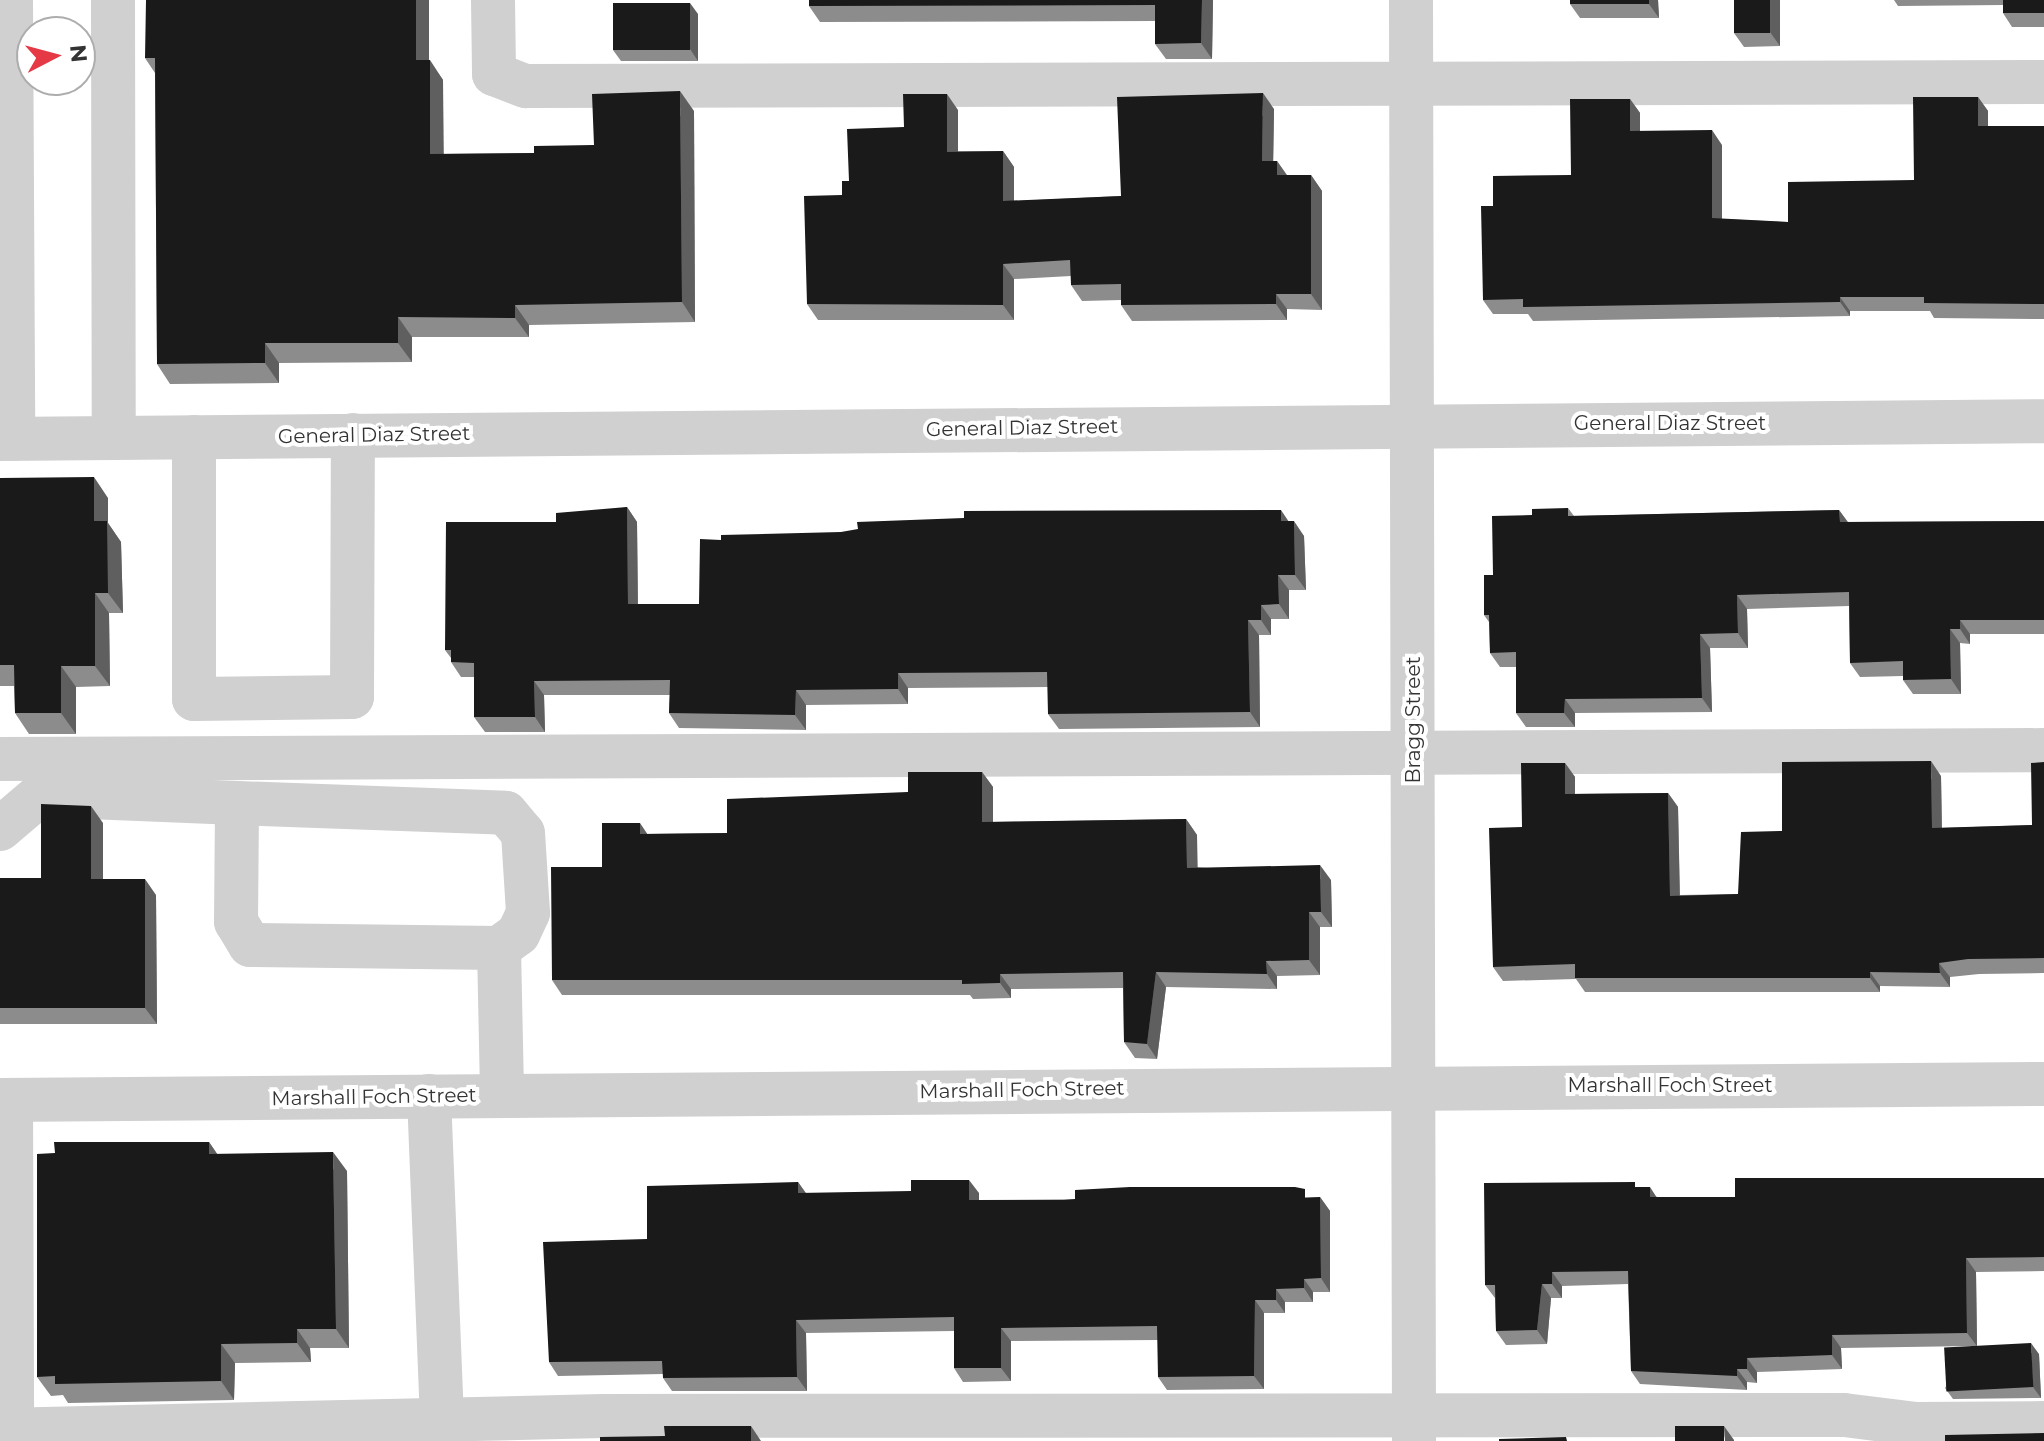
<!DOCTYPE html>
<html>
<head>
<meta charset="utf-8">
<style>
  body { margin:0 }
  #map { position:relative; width:2044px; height:1441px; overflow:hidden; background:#fff; font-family:Montserrat,sans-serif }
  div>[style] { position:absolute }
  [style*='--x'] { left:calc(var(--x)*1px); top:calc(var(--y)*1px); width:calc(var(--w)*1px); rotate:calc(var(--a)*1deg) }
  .minor>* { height:44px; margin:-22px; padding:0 22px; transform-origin:22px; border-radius:22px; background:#d0d0d0 }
  .wall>* { inset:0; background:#8c8c8c }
  .shaded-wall>* { inset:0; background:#5f5f5f }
  .building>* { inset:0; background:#1a1a1a; transform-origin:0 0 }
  span { translate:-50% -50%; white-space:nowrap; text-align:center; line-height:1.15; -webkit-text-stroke:8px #fff; paint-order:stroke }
  .street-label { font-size:20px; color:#333 }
  .north { position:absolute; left:16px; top:16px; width:80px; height:80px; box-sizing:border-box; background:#fff; border:2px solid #adadad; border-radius:50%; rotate:84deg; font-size:22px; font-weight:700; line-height:32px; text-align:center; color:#333 }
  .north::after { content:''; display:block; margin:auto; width:28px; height:36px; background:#e63946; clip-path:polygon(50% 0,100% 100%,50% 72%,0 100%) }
</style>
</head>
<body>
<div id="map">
  <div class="minor">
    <div style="--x:11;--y:0;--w:439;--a:89.7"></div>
    <div style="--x:113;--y:0;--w:438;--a:89.9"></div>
    <div style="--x:493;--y:0;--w:74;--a:89.2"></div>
    <div style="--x:494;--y:74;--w:34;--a:21"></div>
    <div style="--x:526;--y:86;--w:1518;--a:-0.15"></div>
    <div style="--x:1411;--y:0;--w:1441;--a:89.88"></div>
    <div style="--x:194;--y:437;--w:262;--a:90"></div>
    <div style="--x:194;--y:699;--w:158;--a:-0.7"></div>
    <div style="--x:352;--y:697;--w:262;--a:-89.8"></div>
    <div style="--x:0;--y:439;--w:2044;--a:-0.5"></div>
    <div style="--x:0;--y:759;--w:2044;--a:-0.25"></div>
    <div style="--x:0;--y:829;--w:52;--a:-40.4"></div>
    <div style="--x:40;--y:795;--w:197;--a:2.3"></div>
    <div style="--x:237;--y:803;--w:269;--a:2.1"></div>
    <div style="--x:506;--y:813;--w:26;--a:50"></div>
    <div style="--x:523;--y:833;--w:80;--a:86.4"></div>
    <div style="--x:528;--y:913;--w:23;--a:115"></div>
    <div style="--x:518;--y:934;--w:24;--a:144"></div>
    <div style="--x:499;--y:948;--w:249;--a:-179.3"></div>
    <div style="--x:250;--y:945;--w:27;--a:-121"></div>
    <div style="--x:236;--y:922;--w:119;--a:-89.5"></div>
    <div style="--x:499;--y:948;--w:147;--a:88.8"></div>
    <div style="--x:429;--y:1096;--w:324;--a:87.7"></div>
    <div style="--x:0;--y:1100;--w:2044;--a:-0.45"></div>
    <div style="--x:11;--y:1100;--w:330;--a:89.8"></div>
    <div style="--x:0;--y:1430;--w:603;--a:-1.33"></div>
    <div style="--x:603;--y:1416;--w:1241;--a:-0.05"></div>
    <div style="--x:1844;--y:1415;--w:73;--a:7.1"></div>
    <div style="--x:1916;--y:1424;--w:128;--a:-0.4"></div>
  </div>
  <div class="wall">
    <div style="clip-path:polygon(429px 0,429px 60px,443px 80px,443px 154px,534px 153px,594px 145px,694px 111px,695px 322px,529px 325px,529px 337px,412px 337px,412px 362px,279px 363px,279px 383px,170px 384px,157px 364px,155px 73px,145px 58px)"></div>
    <div style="clip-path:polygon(809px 0,1213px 0,1212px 59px,1166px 59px,1155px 44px,1155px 21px,820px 22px,809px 6px)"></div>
    <div style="clip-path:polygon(1658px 0,1659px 18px,1580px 18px,1570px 4px)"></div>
    <div style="clip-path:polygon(1780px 0,1780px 46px,1744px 47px,1734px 33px)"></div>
    <div style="clip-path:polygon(1894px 0,2044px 0,2044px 27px,2012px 27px,2003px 13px,2003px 5px,1898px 6px)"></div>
    <div style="clip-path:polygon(698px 14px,698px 61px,621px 61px,613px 50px)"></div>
    <div style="clip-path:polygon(1978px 97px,1988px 111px,1988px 126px,2044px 126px,2044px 319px,1934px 318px,1930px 311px,1850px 311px,1850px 316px,1533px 321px,1528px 314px,1493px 314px,1483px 300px,1493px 206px,1571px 175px,1630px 99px,1640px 113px,1640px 131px,1722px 145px,1722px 219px,1788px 222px,1914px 180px)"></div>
    <div style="clip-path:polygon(1274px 109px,1273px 161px,1277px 161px,1287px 175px,1311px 175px,1322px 191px,1322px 310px,1287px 309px,1287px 320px,1132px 321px,1121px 305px,1121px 300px,1082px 301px,1071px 285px,1071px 276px,1014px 279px,1014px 320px,818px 320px,807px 304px,842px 195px,849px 181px,904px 127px,958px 110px,958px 151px,1003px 151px,1014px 167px,1014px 201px,1121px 196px)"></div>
    <div style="clip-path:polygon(0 478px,108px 498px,108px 523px,121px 542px,123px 613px,109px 613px,110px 686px,76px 687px,76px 734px,29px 734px,15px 713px,14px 686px,0 686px)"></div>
    <div style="clip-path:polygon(627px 507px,637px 522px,638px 604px,699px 604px,721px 540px,1288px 521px,1304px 536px,1306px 590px,1289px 590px,1289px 619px,1271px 619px,1271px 635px,1259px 635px,1260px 727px,1059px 729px,1048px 714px,1048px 687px,908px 688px,908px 704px,806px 705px,806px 730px,679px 728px,669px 713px,670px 695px,544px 695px,545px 732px,485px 732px,474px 717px,474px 677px,461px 677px,451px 662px,451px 658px,445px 650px,556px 522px)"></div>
    <div style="clip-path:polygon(1568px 508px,1574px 516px,1839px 510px,1848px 522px,2044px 521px,2044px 634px,1970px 634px,1970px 644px,1960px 643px,1961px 694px,1913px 694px,1903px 680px,1903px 676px,1860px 677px,1850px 663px,1849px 606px,1747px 609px,1748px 648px,1710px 648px,1712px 712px,1575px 713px,1575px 727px,1526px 727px,1516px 713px,1516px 667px,1500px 667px,1490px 653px,1489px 622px,1484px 615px,1493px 575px,1532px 515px)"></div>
    <div style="clip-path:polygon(2044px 762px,2044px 973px,1979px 974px,1950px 977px,1950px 987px,1880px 986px,1880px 992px,1585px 992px,1576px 979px,1503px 981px,1493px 967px,1522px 827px,1565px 763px,1575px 777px,1575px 794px,1668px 793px,1678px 807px,1680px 895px,1738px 894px,1782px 831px,1941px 776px,1942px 828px,2032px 825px)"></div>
    <div style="clip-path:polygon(982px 772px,993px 787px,993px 822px,1186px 819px,1197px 835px,1197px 867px,1331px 880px,1332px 927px,1320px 927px,1320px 975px,1277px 976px,1277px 989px,1166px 987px,1157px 1059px,1135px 1058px,1124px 1042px,1123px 988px,1011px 989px,1011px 998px,973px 999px,970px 995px,562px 995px,552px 980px,602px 867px,647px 834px,727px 833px,908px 792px)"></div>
    <div style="clip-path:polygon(103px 823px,103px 879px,156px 895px,157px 1024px,0 1024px,0 878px,41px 878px)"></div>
    <div style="clip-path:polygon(209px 1142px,217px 1154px,347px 1171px,349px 1348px,310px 1348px,311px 1362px,235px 1363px,234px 1400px,68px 1403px,63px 1395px,51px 1396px,37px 1377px)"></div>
    <div style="clip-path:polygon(2044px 1178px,2044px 1271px,1976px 1272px,1977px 1346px,2039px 1354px,2041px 1398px,1953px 1399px,1945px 1388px,1971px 1346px,1841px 1348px,1842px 1369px,1757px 1372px,1757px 1383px,1747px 1382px,1747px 1390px,1640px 1384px,1631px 1371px,1628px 1284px,1562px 1286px,1562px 1298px,1551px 1298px,1547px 1344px,1506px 1345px,1496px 1331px,1495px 1298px,1485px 1285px,1639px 1187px,1657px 1197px,1735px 1197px)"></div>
    <div style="clip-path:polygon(798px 1182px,806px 1193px,979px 1193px,979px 1200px,1320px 1197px,1330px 1211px,1330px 1292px,1313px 1292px,1313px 1302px,1285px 1302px,1285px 1313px,1264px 1313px,1264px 1389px,1167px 1390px,1158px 1377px,1158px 1340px,1011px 1341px,1011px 1381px,963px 1382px,954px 1368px,954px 1331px,806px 1333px,807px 1391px,672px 1391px,663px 1378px,663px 1374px,558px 1376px,549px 1362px,647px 1239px)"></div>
  </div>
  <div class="shaded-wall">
    <div style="clip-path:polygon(416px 0,429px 0,429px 80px,416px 60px)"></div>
    <div style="clip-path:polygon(1202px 0,1213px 0,1212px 59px,1201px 43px)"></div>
    <div style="clip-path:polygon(1649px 0,1658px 0,1659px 18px,1649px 4px)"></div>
    <div style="clip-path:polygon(1770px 0,1780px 0,1780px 46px,1770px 32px)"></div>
    <div style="clip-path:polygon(690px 3px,698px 14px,698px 61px,690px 49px)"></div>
    <div style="clip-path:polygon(430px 60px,443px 80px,444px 173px,430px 154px)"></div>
    <div style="clip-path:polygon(680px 91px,694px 111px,695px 322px,682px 302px)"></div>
    <div style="clip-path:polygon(1263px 93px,1274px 109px,1273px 177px,1262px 161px)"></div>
    <div style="clip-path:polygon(947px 94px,958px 110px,958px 167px,947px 152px)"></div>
    <div style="clip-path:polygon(1978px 97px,1988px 111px,1988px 141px,1978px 126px)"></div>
    <div style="clip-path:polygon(1630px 99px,1640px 113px,1640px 145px,1630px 131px)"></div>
    <div style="clip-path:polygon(1712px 130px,1722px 145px,1722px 232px,1712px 218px)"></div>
    <div style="clip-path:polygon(1003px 151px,1014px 167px,1014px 217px,1003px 201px)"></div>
    <div style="clip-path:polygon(1277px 161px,1288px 177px,1277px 175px)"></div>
    <div style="clip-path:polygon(1311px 175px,1322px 191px,1322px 310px,1311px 294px)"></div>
    <div style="clip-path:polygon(1003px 264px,1014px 279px,1014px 320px,1003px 305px)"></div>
    <div style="clip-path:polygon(1276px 294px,1287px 309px,1287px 320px,1276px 304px)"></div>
    <div style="clip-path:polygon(1840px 297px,1850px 311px,1850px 316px,1840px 302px)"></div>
    <div style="clip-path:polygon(515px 305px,529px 325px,529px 337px,515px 318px)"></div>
    <div style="clip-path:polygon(398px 317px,412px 337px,412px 362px,398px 343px)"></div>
    <div style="clip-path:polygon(265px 343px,279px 363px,279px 383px,265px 363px)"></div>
    <div style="clip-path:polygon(94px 477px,108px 498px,108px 523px,121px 542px,123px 613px,108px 593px,94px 521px)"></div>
    <div style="clip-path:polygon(627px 507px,637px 522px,638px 619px,628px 604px)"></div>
    <div style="clip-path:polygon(1281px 510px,1291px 525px,1281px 521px)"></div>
    <div style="clip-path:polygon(1839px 510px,1849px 524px,1840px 522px)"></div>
    <div style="clip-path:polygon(1294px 521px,1304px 536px,1306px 590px,1295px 575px)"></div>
    <div style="clip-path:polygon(1278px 575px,1289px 590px,1289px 619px,1279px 604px)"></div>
    <div style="clip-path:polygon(95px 593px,109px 613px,110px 686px,95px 666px)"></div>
    <div style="clip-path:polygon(1737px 595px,1747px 609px,1748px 648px,1738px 633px)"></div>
    <div style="clip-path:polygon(1261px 605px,1271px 619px,1271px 635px,1261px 620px)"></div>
    <div style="clip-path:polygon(1248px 620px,1259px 635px,1260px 727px,1250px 712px)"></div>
    <div style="clip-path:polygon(1960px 620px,1970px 634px,1970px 644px,1960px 629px)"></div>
    <div style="clip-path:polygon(1950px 629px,1960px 643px,1961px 694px,1951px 679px)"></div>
    <div style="clip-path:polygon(1700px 634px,1710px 648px,1712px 712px,1702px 698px)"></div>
    <div style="clip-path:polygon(61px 666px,76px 687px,76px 734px,61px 713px)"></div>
    <div style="clip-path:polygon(898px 673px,908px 688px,908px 704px,898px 689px)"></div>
    <div style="clip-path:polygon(534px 681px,544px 695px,545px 732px,535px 717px)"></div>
    <div style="clip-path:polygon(796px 690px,806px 705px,806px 730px,795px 715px)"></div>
    <div style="clip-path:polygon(1565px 699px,1575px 713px,1575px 727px,1564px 713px)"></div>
    <div style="clip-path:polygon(1931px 761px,1941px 776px,1942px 842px,1932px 828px)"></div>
    <div style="clip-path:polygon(1565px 763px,1575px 777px,1575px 808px,1565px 794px)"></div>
    <div style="clip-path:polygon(982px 772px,993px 787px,993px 837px,982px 822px)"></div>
    <div style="clip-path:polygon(1668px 793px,1678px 807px,1680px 910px,1670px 896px)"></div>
    <div style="clip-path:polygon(91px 806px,103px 823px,103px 895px,91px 879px)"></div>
    <div style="clip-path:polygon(1186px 819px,1197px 835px,1198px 883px,1187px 868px)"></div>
    <div style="clip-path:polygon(640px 823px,650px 838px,640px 834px)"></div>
    <div style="clip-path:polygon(1320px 865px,1331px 880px,1332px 927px,1321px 912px)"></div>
    <div style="clip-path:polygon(145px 879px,156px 895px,157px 1024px,145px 1008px)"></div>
    <div style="clip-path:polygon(1309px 912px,1320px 927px,1320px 975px,1309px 960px)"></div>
    <div style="clip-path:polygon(1266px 961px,1277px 976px,1277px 989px,1267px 974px)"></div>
    <div style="clip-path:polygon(1939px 963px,1950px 977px,1950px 987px,1940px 973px)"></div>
    <div style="clip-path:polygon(1156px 972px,1166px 987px,1157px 1059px,1147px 1044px)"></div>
    <div style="clip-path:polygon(1870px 972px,1880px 986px,1880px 992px,1870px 978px)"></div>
    <div style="clip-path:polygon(1000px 974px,1011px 989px,1011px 998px,1000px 983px)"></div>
    <div style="clip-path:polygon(209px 1142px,222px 1161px,209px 1154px)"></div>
    <div style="clip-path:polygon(333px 1152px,347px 1171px,349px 1348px,336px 1329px)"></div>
    <div style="clip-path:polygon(969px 1180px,979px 1193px,979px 1214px,969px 1200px)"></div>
    <div style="clip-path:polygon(798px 1182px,807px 1195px,798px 1193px)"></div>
    <div style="clip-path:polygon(1650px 1187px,1659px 1201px,1650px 1197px)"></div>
    <div style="clip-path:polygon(1320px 1197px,1330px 1211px,1330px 1292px,1321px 1278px)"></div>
    <div style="clip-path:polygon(1966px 1258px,1976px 1272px,1977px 1346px,1967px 1333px)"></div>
    <div style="clip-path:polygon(1552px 1272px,1562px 1286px,1562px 1298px,1552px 1284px)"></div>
    <div style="clip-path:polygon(1304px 1279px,1313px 1292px,1313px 1302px,1304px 1288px)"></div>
    <div style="clip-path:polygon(1542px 1284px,1551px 1298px,1547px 1344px,1537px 1330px)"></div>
    <div style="clip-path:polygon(1276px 1289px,1285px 1302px,1285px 1313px,1276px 1300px)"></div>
    <div style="clip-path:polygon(1255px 1300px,1264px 1313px,1264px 1389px,1254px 1376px)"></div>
    <div style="clip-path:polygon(796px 1320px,806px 1333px,807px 1391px,797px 1377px)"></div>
    <div style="clip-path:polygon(1001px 1328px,1011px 1341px,1011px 1381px,1001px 1368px)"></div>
    <div style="clip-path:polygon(297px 1329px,310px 1348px,311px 1362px,297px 1343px)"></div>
    <div style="clip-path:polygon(1832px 1335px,1841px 1348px,1842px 1369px,1832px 1355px)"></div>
    <div style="clip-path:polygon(2031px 1343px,2039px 1354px,2041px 1398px,2033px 1387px)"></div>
    <div style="clip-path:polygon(221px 1344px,235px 1363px,234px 1400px,221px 1381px)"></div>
    <div style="clip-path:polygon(1747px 1358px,1757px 1372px,1757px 1383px,1747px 1369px)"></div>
    <div style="clip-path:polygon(1737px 1369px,1747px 1382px,1747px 1390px,1737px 1376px)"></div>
    <div style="clip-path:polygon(751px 1426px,761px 1441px,751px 1441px)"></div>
    <div style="clip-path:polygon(1724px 1426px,1734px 1440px,1734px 1441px,1725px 1441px)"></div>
  </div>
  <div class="building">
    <div style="clip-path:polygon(146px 0,416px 0,416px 60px,430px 60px,430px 154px,534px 153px,534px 146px,594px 145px,592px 94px,680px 91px,682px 302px,515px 305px,515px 318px,398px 317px,398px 343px,265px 343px,265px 363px,157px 364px,155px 58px,145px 58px)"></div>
    <div style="clip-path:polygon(809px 0,1202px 0,1201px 43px,1155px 44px,1155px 5px,809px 6px)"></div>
    <div style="left:1570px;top:0;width:79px;height:4px"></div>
    <div style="left:1734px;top:0;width:36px;height:33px"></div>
    <div style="left:2003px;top:0;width:41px;height:13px"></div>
    <div style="left:613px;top:3px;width:77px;height:47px"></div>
    <div style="clip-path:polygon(1263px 93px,1262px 161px,1277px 161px,1277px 175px,1311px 175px,1311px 294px,1276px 294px,1276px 304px,1121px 305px,1121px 284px,1071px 285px,1070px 260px,1003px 264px,1003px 305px,807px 304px,804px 196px,842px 195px,842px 181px,849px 181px,847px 129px,904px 127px,903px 94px,947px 94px,947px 152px,1003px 151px,1003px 201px,1121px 196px,1117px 97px)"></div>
    <div style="clip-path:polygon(1913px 97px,1978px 97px,1978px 126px,2044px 126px,2044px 304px,1924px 303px,1924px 297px,1840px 297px,1840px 302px,1523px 307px,1523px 299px,1483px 300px,1481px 206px,1493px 206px,1493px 176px,1571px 175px,1570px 99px,1630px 99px,1630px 131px,1712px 130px,1712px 218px,1788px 222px,1788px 182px,1914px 180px)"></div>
    <div style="clip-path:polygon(94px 477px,94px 521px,107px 521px,108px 593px,95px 593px,95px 666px,61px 666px,61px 713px,15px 713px,14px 665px,0 665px,0 478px)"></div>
    <div style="clip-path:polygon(627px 507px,628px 604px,699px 604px,700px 539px,721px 540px,721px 535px,841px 532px,858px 529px,857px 522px,964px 518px,964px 511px,1281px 510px,1281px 521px,1294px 521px,1295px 575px,1278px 575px,1279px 604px,1261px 605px,1261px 620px,1248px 620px,1250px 712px,1048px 714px,1047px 672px,898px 673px,898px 689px,796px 690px,795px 715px,669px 713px,670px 680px,534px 681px,535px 717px,474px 717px,474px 663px,451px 662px,451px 650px,445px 650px,446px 522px,556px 522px,556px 513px)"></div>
    <div style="clip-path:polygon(1568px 508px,1568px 516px,1839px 510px,1840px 522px,2044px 521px,2044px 620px,1960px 620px,1960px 629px,1950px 629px,1951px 679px,1903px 680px,1903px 661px,1850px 663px,1849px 592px,1737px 595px,1738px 633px,1700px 634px,1702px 698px,1565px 699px,1564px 713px,1516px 713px,1516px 652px,1490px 653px,1489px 615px,1484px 615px,1484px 575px,1493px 575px,1492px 516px,1532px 515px,1532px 509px)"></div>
    <div style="clip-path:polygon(1931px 761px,1932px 828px,2032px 825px,2031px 763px,2044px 762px,2044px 958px,1968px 959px,1939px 963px,1940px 973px,1870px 972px,1870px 978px,1575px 978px,1575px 964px,1493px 967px,1489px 828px,1522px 827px,1521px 763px,1565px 763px,1565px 794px,1668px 793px,1670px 896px,1738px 894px,1741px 832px,1782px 831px,1782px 762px)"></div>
    <div style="clip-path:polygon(908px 772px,982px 772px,982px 822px,1186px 819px,1187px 868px,1320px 865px,1321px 912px,1309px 912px,1309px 960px,1266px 961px,1267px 974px,1156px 972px,1147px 1044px,1124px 1042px,1123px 972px,1000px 974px,1000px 983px,962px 984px,962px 980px,552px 980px,551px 867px,602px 867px,602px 823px,640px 823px,640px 834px,727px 833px,727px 799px,908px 792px)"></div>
    <div style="clip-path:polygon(41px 804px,91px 806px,91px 879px,145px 879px,145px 1008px,0 1008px,0 878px,41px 878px)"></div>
    <div style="clip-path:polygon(54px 1142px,209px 1142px,209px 1154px,333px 1152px,336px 1329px,297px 1329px,297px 1343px,221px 1344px,221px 1381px,55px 1384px,55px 1376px,37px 1377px,37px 1154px,55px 1153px)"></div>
    <div style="clip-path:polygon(1735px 1178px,2044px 1178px,2044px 1257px,1966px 1258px,1967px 1333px,1832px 1335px,1832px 1355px,1747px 1358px,1747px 1369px,1737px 1369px,1737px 1376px,1631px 1371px,1628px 1271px,1552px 1272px,1552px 1284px,1542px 1284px,1537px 1330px,1496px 1331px,1495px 1285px,1485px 1285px,1484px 1183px,1635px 1182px,1635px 1187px,1650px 1187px,1650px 1197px,1735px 1197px)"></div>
    <div style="clip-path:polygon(911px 1180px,969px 1180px,969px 1200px,1064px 1200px,1075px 1199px,1075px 1190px,1130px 1187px,1295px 1187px,1305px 1189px,1305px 1198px,1320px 1197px,1321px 1278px,1304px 1279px,1304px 1288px,1276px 1289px,1276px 1300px,1255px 1300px,1254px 1376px,1158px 1377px,1157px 1326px,1001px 1328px,1001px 1368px,954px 1368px,954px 1317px,796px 1320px,797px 1377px,663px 1378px,662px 1361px,549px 1362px,543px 1242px,647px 1239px,647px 1186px,798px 1182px,798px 1193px,911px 1191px)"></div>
    <div style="left:2031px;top:1343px;width:44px;height:87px;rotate:87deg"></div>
    <div style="clip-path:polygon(664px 1426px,751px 1426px,751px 1441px,600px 1441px,600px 1437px,665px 1436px)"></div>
    <div style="left:1675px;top:1426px;width:49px;height:15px"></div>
    <div style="clip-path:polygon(2044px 1433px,2044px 1441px,1945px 1441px,1945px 1435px)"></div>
    <div style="clip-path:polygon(1566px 1437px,1567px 1441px,1499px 1441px,1499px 1439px)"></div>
  </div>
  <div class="street-label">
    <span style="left:1670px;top:423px">General Diaz Street</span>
    <span style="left:1022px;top:428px;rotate:-1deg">General Diaz Street</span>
    <span style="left:374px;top:435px;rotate:-1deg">General Diaz Street</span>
    <span style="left:1413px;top:720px;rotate:-90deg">Bragg Street</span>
    <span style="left:1670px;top:1085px">Marshall Foch Street</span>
    <span style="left:1022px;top:1090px;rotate:-1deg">Marshall Foch Street</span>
    <span style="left:374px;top:1097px;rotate:-1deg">Marshall Foch Street</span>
  </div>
  <div class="north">N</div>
</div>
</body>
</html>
